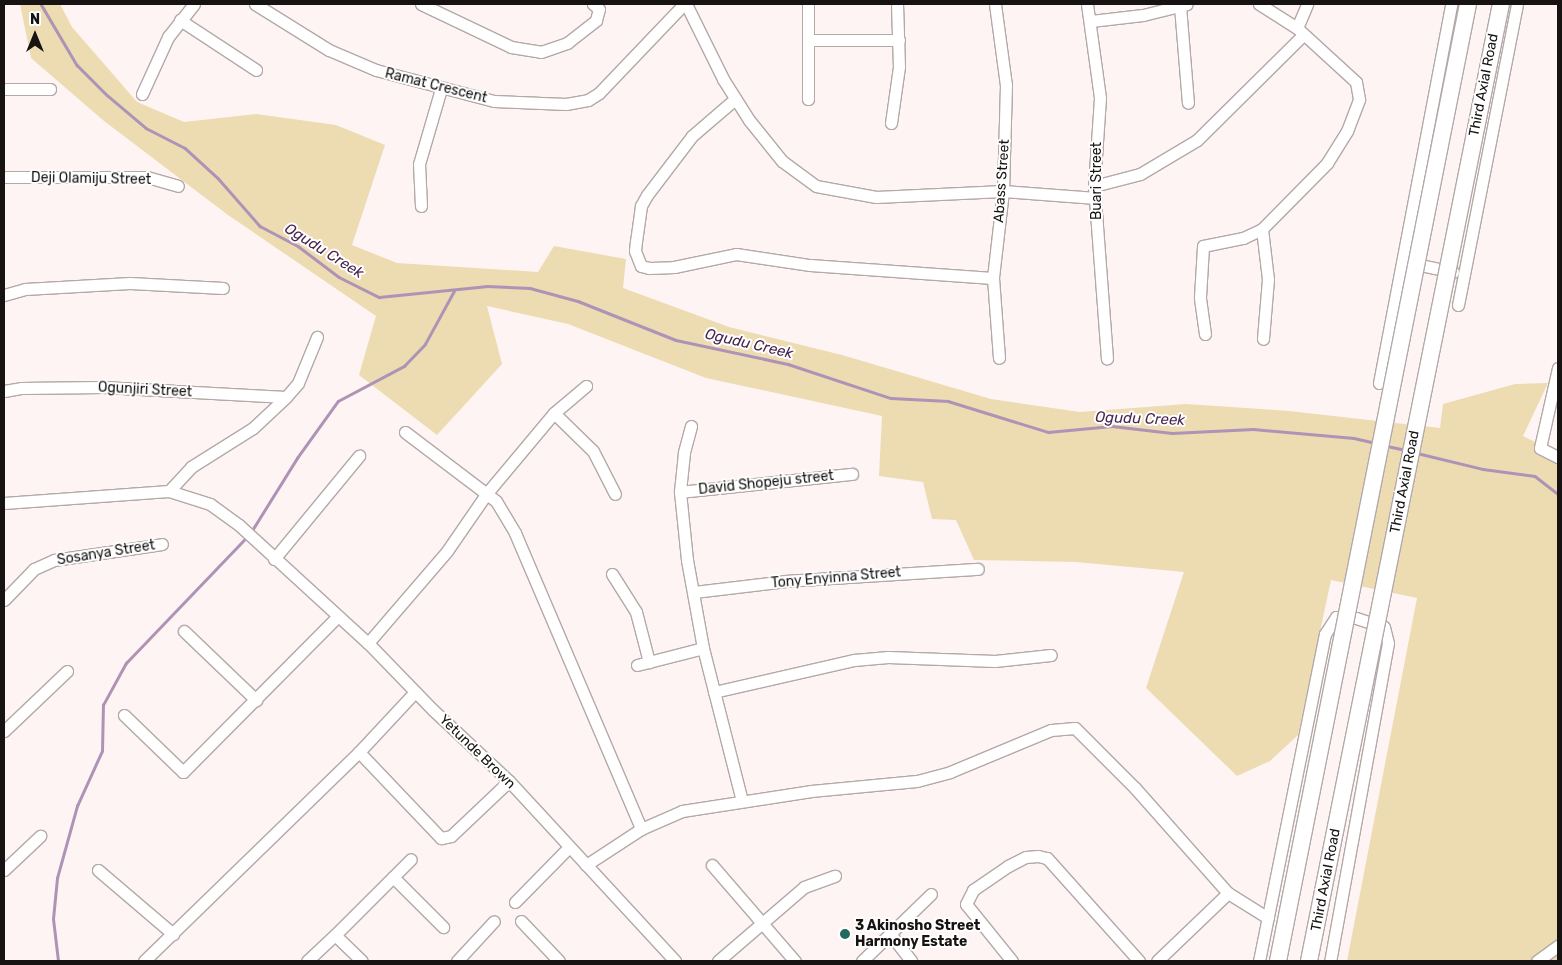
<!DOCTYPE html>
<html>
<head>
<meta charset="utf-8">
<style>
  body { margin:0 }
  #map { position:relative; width:1562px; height:965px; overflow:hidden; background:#fef4f3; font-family:Rubik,sans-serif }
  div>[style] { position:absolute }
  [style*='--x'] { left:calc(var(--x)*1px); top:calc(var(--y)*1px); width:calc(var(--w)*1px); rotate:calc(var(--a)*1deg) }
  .green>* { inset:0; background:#eddbb2 }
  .stream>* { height:2.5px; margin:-1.25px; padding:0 1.25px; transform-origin:1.25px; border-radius:1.25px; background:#ae93b6 }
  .roads { filter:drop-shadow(1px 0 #b2a9a8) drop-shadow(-1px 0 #b2a9a8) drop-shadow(0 1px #b2a9a8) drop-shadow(0 -1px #b2a9a8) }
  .minor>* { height:11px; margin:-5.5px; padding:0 5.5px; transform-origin:5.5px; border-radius:5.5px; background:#fff }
  .bridges { filter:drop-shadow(1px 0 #b2a9a8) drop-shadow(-1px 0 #b2a9a8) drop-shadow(0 1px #b2a9a8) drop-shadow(0 -1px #b2a9a8) }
  .highway-bridge>* { height:16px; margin:-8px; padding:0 8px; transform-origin:8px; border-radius:8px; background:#fff }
  .dots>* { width:14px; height:14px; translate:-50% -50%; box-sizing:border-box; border:2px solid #fff; border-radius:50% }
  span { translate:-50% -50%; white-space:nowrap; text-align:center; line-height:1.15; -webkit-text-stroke:4px #fff; paint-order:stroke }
  .street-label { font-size:14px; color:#171313 }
  .poi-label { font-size:14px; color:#171313; font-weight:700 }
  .left { translate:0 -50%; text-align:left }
  .water-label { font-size:15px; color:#482451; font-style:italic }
  .frame { position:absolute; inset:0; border:5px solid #171313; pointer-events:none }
  .north { position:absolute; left:10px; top:10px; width:50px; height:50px; -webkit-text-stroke:4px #fff; paint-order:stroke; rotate:0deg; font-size:14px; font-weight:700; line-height:20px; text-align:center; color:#171313 }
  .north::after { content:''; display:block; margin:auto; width:18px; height:22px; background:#171313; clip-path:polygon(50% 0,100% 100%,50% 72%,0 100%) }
</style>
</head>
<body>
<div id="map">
  <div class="green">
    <div style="clip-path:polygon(20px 4px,60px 4px,72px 27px,137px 102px,184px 122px,256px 114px,336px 125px,385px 145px,352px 245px,397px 263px,538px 272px,554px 246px,626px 259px,623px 288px,729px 327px,842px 355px,991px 399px,1080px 412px,1186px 404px,1289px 411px,1440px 428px,1443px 404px,1515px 384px,1548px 383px,1523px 436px,1558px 453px,1558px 961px,1347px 961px,1417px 598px,1331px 580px,1298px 735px,1270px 761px,1237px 776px,1146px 688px,1184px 572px,1076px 562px,974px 560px,956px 520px,932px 519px,923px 482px,879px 476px,882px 416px,706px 378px,568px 324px,487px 306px,502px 364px,437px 435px,359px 375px,376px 316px,228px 215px,104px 121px,31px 58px)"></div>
  </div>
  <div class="stream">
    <div style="--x:41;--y:4;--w:71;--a:59.5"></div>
    <div style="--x:77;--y:65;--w:42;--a:45"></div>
    <div style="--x:107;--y:95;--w:51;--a:40.2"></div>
    <div style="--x:146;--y:128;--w:44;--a:27.1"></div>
    <div style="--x:185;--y:148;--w:45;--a:42.3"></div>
    <div style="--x:218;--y:178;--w:64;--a:48.8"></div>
    <div style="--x:260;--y:226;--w:43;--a:27.8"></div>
    <div style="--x:298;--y:246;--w:51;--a:37.1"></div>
    <div style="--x:339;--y:277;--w:45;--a:26.6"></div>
    <div style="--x:379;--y:297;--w:109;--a:-5.8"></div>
    <div style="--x:487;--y:286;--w:43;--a:2.7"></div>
    <div style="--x:530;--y:288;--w:50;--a:15.2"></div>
    <div style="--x:578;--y:301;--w:105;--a:21.7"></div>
    <div style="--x:676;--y:340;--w:115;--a:12.1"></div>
    <div style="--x:788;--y:364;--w:108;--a:18.3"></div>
    <div style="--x:891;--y:398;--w:57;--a:3"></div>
    <div style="--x:948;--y:401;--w:105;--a:17.2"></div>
    <div style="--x:1048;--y:432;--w:64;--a:-5.4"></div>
    <div style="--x:1112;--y:426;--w:60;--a:6.7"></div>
    <div style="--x:1172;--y:433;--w:81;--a:-2.8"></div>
    <div style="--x:1253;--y:429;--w:101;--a:5.1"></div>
    <div style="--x:1354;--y:438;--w:22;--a:13"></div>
    <div style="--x:1387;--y:446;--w:19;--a:12"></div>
    <div style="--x:1417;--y:453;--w:68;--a:13.6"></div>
    <div style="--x:1483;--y:469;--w:52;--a:7.7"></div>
    <div style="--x:1535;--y:476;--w:29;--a:38"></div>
    <div style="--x:251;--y:532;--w:87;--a:-58.1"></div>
    <div style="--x:297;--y:458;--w:70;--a:-54.3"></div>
    <div style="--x:338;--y:401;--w:75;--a:-27.9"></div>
    <div style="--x:404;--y:366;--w:30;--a:-46"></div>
    <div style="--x:425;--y:344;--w:60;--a:-61.3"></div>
    <div style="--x:58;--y:961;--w:42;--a:-96.8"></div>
    <div style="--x:53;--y:919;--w:41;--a:-84.4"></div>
    <div style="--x:57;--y:878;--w:75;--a:-74.5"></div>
    <div style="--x:77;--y:806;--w:60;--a:-65.6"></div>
    <div style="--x:102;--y:751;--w:46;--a:-88.8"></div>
    <div style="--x:103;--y:705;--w:48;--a:-61.3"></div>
    <div style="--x:126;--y:663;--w:176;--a:-46.2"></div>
  </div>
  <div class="roads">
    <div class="minor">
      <div style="--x:255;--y:4;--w:87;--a:31.9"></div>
      <div style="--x:329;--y:50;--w:51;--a:23.1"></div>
      <div style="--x:376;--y:70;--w:122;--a:14.7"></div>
      <div style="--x:494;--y:101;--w:72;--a:2.4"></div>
      <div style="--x:566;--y:104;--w:22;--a:-10"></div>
      <div style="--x:588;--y:100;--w:13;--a:-32"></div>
      <div style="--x:599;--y:93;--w:123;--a:-46.3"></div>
      <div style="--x:421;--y:4;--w:100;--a:25.5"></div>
      <div style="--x:511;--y:47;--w:30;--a:9"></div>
      <div style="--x:541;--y:52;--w:28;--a:-19"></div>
      <div style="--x:567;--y:43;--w:37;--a:-38"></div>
      <div style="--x:596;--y:20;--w:11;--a:-75"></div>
      <div style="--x:599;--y:9;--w:8;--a:-140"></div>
      <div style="--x:686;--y:4;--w:84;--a:63.7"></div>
      <div style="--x:723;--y:79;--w:49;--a:57.6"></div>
      <div style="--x:749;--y:120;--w:53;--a:51.2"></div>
      <div style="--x:782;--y:161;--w:42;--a:36.3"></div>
      <div style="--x:816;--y:186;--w:61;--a:10.4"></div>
      <div style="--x:876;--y:197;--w:127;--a:-2.7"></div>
      <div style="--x:1003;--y:191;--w:93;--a:4.3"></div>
      <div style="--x:808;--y:4;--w:95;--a:90"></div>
      <div style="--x:995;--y:4;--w:82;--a:82.3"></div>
      <div style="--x:1006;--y:85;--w:106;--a:91.6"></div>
      <div style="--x:1003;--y:191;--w:88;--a:96.6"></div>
      <div style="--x:993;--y:278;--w:80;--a:85.7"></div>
      <div style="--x:1087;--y:4;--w:95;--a:82.1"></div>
      <div style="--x:1100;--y:98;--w:88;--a:93.9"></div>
      <div style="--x:1094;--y:186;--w:173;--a:85.7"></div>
      <div style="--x:1180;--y:6;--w:97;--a:85.3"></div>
      <div style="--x:180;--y:20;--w:91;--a:33.3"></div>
      <div style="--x:1091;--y:21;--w:52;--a:-6.6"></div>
      <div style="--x:1143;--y:15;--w:45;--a:-14"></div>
      <div style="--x:1297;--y:28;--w:26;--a:-67"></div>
      <div style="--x:809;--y:40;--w:90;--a:0"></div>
      <div style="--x:4;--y:89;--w:46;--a:0"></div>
      <div style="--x:142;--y:94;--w:63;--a:-65.5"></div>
      <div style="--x:168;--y:37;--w:42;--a:-51.8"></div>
      <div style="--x:735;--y:99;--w:57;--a:139.3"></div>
      <div style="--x:692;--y:136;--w:74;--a:127.3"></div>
      <div style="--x:647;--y:195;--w:13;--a:119"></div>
      <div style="--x:641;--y:206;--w:35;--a:98"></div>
      <div style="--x:636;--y:241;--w:10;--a:96"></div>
      <div style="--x:635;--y:251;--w:16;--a:68"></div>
      <div style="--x:641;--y:266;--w:8;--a:14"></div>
      <div style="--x:649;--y:268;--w:25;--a:-2"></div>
      <div style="--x:674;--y:267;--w:63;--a:-11.8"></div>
      <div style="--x:736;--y:254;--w:75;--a:8.5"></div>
      <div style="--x:810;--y:265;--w:183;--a:4.1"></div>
      <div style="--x:891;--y:123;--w:57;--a:-81.9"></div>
      <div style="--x:899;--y:67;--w:63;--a:-91.8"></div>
      <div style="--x:4;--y:177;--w:143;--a:0"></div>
      <div style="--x:147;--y:177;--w:32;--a:16"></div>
      <div style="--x:1094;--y:186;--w:48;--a:-14.6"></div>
      <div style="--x:1140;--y:174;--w:66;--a:-30.8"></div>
      <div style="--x:1197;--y:140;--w:149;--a:-44.7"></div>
      <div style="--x:421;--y:206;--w:42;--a:-92.7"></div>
      <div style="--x:419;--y:164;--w:78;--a:-73.7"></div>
      <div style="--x:1262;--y:229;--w:50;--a:83.2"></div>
      <div style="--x:1268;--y:279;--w:60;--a:94.8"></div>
      <div style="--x:1411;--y:263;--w:43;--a:12.1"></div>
      <div style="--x:4;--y:295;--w:22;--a:-16"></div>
      <div style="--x:25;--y:289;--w:105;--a:-3.3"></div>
      <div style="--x:130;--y:283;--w:93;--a:3.1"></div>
      <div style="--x:1458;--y:305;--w:307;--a:-78.9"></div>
      <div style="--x:1205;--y:334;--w:37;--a:-98"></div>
      <div style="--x:1200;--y:297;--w:51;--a:-86.6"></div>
      <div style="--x:1203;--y:246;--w:41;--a:-11.3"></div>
      <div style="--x:1243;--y:238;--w:21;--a:-25"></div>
      <div style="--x:1262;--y:229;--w:93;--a:-45.4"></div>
      <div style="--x:1327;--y:163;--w:38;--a:-58"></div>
      <div style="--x:1347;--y:131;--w:34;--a:-69"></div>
      <div style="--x:1359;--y:99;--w:17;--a:-100"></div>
      <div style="--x:1356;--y:82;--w:80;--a:-137.5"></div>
      <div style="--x:1297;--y:28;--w:45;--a:-147.7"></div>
      <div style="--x:1558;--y:368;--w:82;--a:102.7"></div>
      <div style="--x:1540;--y:448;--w:20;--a:27"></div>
      <div style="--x:1379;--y:383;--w:386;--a:-79.2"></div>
      <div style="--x:4;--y:391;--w:17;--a:-10"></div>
      <div style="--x:21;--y:388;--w:82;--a:-0.7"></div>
      <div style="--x:103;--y:387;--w:183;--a:3.1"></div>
      <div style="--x:554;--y:413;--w:54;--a:44.3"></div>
      <div style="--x:593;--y:451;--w:48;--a:62.9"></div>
      <div style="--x:691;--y:426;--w:28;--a:105"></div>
      <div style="--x:684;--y:453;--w:39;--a:96"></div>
      <div style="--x:680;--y:492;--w:68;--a:84.1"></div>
      <div style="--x:687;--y:560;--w:89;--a:79.7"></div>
      <div style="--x:703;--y:648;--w:158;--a:75.7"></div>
      <div style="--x:405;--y:432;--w:114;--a:37.2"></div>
      <div style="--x:496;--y:501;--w:37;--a:59"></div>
      <div style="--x:515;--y:533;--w:322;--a:66.9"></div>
      <div style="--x:169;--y:491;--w:33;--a:-47"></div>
      <div style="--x:191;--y:467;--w:73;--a:-32.2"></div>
      <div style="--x:253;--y:428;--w:45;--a:-43.2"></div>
      <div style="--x:286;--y:397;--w:18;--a:-49"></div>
      <div style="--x:298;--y:383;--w:50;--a:-67.6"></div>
      <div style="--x:680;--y:492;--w:173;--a:-6"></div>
      <div style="--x:4;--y:503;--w:165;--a:-4.2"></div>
      <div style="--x:169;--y:491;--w:43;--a:17.6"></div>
      <div style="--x:210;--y:504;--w:36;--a:36"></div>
      <div style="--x:239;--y:525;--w:175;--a:42.5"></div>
      <div style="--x:368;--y:643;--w:93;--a:45.9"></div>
      <div style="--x:433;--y:710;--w:104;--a:43.1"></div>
      <div style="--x:509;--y:781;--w:245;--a:47.3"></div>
      <div style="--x:274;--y:559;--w:134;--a:-50.5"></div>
      <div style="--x:612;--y:574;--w:45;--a:57.7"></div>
      <div style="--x:636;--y:612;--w:52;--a:75.4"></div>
      <div style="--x:694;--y:592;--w:93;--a:-6.8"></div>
      <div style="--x:786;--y:581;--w:192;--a:-3.6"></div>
      <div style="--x:4;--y:600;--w:43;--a:-45.9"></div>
      <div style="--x:34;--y:569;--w:22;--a:-24"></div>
      <div style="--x:54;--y:560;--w:109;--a:-8.4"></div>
      <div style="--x:184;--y:631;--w:100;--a:43.8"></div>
      <div style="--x:368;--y:643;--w:121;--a:-49.3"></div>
      <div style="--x:447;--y:551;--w:70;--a:-55.4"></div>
      <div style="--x:487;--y:493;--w:104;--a:-50.1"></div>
      <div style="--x:554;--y:413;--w:42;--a:-40.2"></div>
      <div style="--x:637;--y:665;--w:68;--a:-14.4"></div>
      <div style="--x:714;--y:692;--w:144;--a:-12.9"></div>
      <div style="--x:854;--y:660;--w:34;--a:-5"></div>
      <div style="--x:888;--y:657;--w:107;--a:2.1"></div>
      <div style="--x:995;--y:661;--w:56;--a:-6.1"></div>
      <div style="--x:124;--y:715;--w:82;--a:44"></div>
      <div style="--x:183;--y:772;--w:218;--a:-45.2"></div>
      <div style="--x:4;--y:731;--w:87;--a:-43.6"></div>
      <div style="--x:359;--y:752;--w:119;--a:46.4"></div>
      <div style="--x:441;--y:838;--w:10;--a:-11"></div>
      <div style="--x:451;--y:836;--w:80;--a:-43.5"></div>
      <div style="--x:586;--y:865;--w:66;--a:-33.2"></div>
      <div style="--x:641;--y:829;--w:45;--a:-23.7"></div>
      <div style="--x:682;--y:811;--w:131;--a:-8.8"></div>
      <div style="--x:811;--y:791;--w:106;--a:-5.4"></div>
      <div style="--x:917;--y:781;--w:34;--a:-15"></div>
      <div style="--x:950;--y:772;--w:109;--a:-22.6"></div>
      <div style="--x:1051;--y:730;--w:24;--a:-5"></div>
      <div style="--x:1075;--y:728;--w:85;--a:45"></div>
      <div style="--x:1135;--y:788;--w:140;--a:48.5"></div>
      <div style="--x:1228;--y:893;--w:98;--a:136.2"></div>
      <div style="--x:712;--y:865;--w:127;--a:49.2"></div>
      <div style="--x:4;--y:870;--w:50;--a:-43.4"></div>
      <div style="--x:98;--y:870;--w:99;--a:40.5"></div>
      <div style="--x:393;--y:877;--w:71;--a:45"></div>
      <div style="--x:1228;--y:893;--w:47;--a:32"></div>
      <div style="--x:515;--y:902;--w:77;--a:-45.5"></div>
      <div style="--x:521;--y:921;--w:55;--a:46.5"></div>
      <div style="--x:335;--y:935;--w:107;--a:-45"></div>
      <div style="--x:891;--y:935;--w:33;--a:52"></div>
      <div style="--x:144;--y:961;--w:300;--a:-44.2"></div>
      <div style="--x:359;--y:752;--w:82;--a:-47"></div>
      <div style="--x:307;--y:961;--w:38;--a:-43"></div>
      <div style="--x:335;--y:935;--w:37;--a:44"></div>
      <div style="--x:457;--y:961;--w:54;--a:-47.2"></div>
      <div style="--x:718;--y:961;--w:113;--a:-40.7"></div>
      <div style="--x:804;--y:887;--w:33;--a:-20"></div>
      <div style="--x:862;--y:961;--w:96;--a:-44.2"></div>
      <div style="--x:1012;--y:961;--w:73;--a:-128.9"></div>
      <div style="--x:966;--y:904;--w:16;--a:-63"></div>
      <div style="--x:973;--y:890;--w:42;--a:-34.4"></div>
      <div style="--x:1008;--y:866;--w:20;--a:-27"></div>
      <div style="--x:1026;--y:857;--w:12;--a:-5"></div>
      <div style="--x:1038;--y:856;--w:9;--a:13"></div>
      <div style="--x:1047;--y:858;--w:138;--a:48.2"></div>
      <div style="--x:1259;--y:961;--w:334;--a:-78.6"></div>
      <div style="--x:1325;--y:634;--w:20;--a:-57"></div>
      <div style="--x:1336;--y:617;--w:20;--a:3"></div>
      <div style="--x:1356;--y:618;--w:29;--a:18"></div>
      <div style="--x:1384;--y:627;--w:16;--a:76"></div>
      <div style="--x:1388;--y:643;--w:323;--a:100.3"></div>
      <div style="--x:1537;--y:961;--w:26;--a:-36"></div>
    </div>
  </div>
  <div class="bridges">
    <div class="highway-bridge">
      <div style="--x:1278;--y:961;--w:976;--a:-78.77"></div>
      <div style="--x:1309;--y:961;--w:976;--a:-78.66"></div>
    </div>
  </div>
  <div class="dots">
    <div style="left:845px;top:934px;background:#216a60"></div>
  </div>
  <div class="street-label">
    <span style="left:1484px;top:85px;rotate:-79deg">Third Axial Road</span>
    <span style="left:436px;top:86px;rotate:14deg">Ramat Crescent</span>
    <span style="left:91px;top:179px;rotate:1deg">Deji Olamiju Street</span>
    <span style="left:1002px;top:181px;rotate:-86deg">Abass Street</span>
    <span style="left:1097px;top:181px;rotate:-90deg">Buari Street</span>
    <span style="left:145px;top:390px;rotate:3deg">Ogunjiri Street</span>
    <span style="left:1405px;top:482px;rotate:-79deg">Third Axial Road</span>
    <span style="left:766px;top:483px;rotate:-6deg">David Shopeju street</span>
    <span style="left:106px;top:553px;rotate:-9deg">Sosanya Street</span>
    <span style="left:836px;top:578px;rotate:-5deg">Tony Enyinna Street</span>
    <span style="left:477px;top:752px;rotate:44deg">Yetunde Brown</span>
    <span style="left:1326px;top:880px;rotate:-79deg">Third Axial Road</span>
  </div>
  <div class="poi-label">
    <span class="left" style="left:855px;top:934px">3 Akinosho Street<br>Harmony Estate</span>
  </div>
  <div class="water-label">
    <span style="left:324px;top:251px;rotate:32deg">Ogudu Creek</span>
    <span style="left:749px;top:344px;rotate:13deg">Ogudu Creek</span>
    <span style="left:1140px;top:419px;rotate:2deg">Ogudu Creek</span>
  </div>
  <div class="frame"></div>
  <div class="north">N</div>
</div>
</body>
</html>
